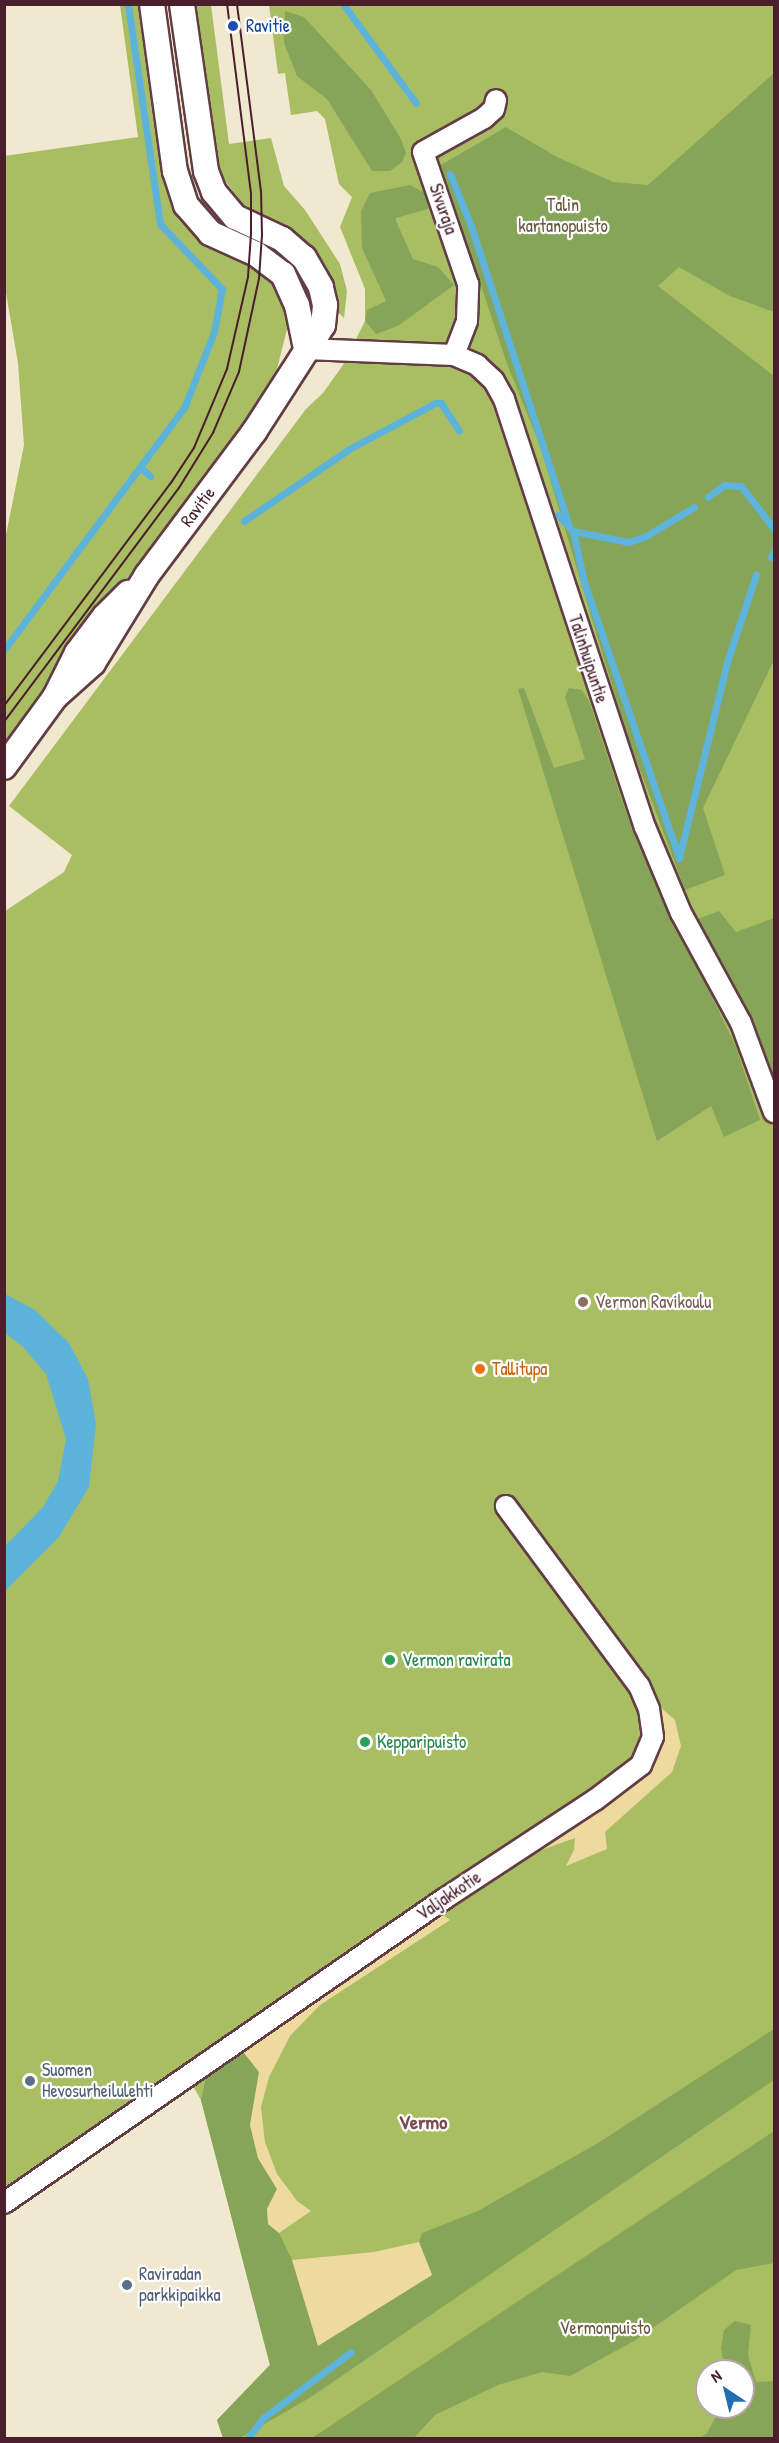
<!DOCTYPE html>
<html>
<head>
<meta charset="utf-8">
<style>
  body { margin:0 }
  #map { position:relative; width:779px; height:2443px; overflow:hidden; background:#f0e8cf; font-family:"Patrick Hand",sans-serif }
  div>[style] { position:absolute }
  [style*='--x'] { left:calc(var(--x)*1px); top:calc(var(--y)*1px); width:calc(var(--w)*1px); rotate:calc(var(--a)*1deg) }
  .green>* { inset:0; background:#a9be62 }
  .forest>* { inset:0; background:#86a558 }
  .sand>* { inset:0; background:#eeda9e }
  .water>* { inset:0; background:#5eb3db }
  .stream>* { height:7px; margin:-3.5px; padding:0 3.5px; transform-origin:3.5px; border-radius:3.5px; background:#5eb3db }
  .roads { filter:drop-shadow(2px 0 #633d44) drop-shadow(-2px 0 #633d44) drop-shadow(0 2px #633d44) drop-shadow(0 -2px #633d44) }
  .minor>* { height:20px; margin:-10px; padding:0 10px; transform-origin:10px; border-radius:10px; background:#fff }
  .tertiary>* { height:24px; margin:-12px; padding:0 12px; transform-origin:12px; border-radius:12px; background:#fff }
  .tram>* { height:1.5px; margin:-0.75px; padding:0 0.75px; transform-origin:0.75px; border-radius:0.75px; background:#4a1f2b }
  .dots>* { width:16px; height:16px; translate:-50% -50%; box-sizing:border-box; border:3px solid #fff; border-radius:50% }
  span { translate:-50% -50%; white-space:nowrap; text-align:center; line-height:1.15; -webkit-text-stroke:4.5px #fff; paint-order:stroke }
  .transit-label { font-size:18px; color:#164399 }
  .left { translate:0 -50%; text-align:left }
  .park-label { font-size:18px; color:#6b573e }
  .street-label { font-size:18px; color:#4a1f2b }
  .education-label { font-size:18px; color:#785e54 }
  .food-label { font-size:18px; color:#c56008 }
  .leisure-label { font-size:18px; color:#27864d }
  .service-label { font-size:18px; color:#4e5e75 }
  .neighbourhood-label { font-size:20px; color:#7c4b52; font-weight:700 }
  .frame { position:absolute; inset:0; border:6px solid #4a1f2b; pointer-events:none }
  .north { position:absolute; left:695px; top:2359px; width:60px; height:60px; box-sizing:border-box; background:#fff; border:2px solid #b7a5aa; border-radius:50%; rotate:325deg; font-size:16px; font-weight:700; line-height:24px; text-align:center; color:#4a1f2b }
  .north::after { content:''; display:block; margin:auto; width:21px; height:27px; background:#1f6fb2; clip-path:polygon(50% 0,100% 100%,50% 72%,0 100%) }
</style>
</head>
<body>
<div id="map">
  <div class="green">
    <div style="clip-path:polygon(120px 5px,145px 5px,175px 206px,180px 217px,209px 246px,268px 274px,280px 289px,288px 318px,287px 329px,276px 373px,262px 400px,136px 570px,99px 610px,5px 747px,5px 540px,24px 445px,18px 363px,5px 287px,4px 156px,138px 137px)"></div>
    <div style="clip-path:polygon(191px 5px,211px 5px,229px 144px,271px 138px,284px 186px,305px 210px,340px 264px,347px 291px,344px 318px,339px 313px,325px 270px,309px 248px,272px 219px,243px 204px,219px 173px,213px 160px)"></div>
    <div style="clip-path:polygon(evenodd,269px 5px,774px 5px,774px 2438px,223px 2438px,217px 2420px,270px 2365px,201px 2100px,182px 2067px,5px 2187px,5px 911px,64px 872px,72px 855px,9px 806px,306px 409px,323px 393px,343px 365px,365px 321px,365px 289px,340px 227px,352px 197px,339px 184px,325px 119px,317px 111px,291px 115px,285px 73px,278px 74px,269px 5px,707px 2371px,743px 2371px,743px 2407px,707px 2407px,707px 2371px)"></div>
  </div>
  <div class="forest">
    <div style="clip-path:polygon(285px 11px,304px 17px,371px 90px,401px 139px,406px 153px,402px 162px,390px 171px,372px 171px,327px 99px,297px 76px,284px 43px)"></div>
    <div style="clip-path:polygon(774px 73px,774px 312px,730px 296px,679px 267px,658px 286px,774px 376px,774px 660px,703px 808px,725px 875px,685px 890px,627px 735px,539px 443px,507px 364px,441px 165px,506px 127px,557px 157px,613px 182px,648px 185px)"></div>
    <div style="clip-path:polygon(410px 185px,427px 194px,428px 209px,396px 218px,396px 221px,413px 259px,438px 267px,454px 285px,398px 326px,376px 334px,365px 321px,367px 310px,386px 301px,362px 248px,361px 211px,370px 193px)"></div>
    <div style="clip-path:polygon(524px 688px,554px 768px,585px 759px,565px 697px,569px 688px,582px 690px,589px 701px,632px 830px,736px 1047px,760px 1120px,724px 1137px,711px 1106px,657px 1141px,518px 689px)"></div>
    <div style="clip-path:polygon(719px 911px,736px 932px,774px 918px,774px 1084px,761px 1048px,695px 920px)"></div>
    <div style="clip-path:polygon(774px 2029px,774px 2080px,311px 2397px,240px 2438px,223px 2438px,217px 2420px,270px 2365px,201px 2100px,207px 2073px,241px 2049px,259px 2072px,250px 2125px,258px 2158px,277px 2189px,267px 2209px,268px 2224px,279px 2233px,292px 2260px,318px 2345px,432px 2275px,419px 2242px,422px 2233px,478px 2211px,598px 2143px)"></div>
    <div style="clip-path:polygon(774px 2131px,774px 2263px,736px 2270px,634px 2341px,570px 2376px,542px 2372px,498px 2385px,435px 2415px,414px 2438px,312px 2438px)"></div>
    <div style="clip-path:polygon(735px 2321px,751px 2325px,748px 2355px,756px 2382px,774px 2381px,774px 2438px,700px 2438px,707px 2433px,721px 2407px,743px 2407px,743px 2371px,725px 2371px,721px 2348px,724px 2330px)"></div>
  </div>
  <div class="sand">
    <div style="clip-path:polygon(659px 1706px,675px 1720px,681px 1746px,672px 1772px,605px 1832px,607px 1849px,566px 1866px,574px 1850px,575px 1838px,536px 1852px,609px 1803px,654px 1762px,663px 1734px)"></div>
    <div style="clip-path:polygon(443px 1915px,450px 1920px,320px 2005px,290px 2036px,269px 2077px,261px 2107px,265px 2142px,277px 2174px,297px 2201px,311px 2211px,279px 2233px,268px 2224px,267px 2209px,277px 2189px,258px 2158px,250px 2125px,259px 2072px,241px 2049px)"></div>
    <div style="clip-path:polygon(419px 2242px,432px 2275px,318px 2346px,292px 2260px,374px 2252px)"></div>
  </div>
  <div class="water">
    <div style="clip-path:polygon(5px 1294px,35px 1310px,69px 1343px,88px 1379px,96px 1424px,89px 1487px,59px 1537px,5px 1591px,5px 1546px,43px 1507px,58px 1481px,66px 1439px,46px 1374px,23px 1347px,5px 1333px)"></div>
  </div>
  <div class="stream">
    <div style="--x:343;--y:4;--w:123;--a:53.6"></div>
    <div style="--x:450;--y:174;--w:56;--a:68"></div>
    <div style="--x:471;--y:226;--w:312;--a:71.9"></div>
    <div style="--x:142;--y:469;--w:11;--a:41"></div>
    <div style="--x:708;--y:497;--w:20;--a:-37"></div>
    <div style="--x:724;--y:485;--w:17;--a:3"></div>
    <div style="--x:741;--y:486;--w:54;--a:52.5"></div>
    <div style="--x:558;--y:515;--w:22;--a:47"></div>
    <div style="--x:573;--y:531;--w:57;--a:11.1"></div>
    <div style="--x:629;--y:542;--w:18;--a:-19"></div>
    <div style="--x:646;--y:536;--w:56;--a:-31.1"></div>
    <div style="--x:244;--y:521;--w:127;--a:-34.4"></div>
    <div style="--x:349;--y:449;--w:98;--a:-28.1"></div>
    <div style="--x:435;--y:403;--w:6;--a:0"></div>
    <div style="--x:441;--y:403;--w:33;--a:57"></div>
    <div style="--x:573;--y:531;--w:52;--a:77.8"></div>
    <div style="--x:584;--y:582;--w:292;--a:71"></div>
    <div style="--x:679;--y:858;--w:202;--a:-76.2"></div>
    <div style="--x:727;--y:662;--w:92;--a:-71.6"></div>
    <div style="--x:771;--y:557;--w:6;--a:-59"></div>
    <div style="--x:4;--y:650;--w:302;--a:-53.4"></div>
    <div style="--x:184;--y:408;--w:82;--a:-68.5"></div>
    <div style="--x:214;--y:332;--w:44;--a:-79.5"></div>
    <div style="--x:222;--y:289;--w:90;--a:-133.6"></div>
    <div style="--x:160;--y:224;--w:222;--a:-98.3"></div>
    <div style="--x:248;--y:2438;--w:25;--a:-53"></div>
    <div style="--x:263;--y:2418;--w:110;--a:-36.9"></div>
  </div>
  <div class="roads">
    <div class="minor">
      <div style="--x:306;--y:349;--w:148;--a:2.3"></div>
      <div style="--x:454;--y:355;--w:25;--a:23"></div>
      <div style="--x:477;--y:365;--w:23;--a:43"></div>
      <div style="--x:494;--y:381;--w:21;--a:61"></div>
      <div style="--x:504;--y:399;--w:451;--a:71.8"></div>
      <div style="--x:645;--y:827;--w:93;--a:67.3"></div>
      <div style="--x:681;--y:913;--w:125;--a:61.4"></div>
      <div style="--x:741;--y:1023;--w:95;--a:69.7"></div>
      <div style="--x:454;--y:355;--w:36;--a:-69"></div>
      <div style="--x:467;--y:321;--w:37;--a:-88"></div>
      <div style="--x:468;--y:284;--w:139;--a:-108.8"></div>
      <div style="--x:423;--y:152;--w:70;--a:-29.1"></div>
      <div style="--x:484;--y:118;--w:13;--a:-42"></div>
      <div style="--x:494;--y:109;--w:9;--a:-77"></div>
      <div style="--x:4;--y:2203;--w:535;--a:-34.64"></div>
      <div style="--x:444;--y:1899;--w:181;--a:-33.3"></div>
      <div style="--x:595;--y:1800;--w:58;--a:-37.3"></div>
      <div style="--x:641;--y:1765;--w:30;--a:-67"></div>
      <div style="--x:653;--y:1737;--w:28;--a:-98"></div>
      <div style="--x:649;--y:1709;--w:25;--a:-113"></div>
      <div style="--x:639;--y:1686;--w:224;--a:-126.5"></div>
    </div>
    <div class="tertiary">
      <div style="--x:152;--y:4;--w:169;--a:82.2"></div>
      <div style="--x:175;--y:171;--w:36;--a:72"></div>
      <div style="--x:186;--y:205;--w:37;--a:49"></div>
      <div style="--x:210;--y:233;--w:51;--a:24.5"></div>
      <div style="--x:256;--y:254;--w:34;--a:37"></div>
      <div style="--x:283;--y:274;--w:34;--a:66"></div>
      <div style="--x:297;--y:305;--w:45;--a:78.4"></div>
      <div style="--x:55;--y:697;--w:51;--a:-41.8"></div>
      <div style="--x:93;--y:663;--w:103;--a:-58.5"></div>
      <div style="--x:147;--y:575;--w:179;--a:-53.2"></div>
      <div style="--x:254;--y:432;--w:127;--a:-57.2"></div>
      <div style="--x:323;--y:325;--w:20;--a:-84"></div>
      <div style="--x:325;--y:305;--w:18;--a:-103"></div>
      <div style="--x:321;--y:287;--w:34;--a:-120"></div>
      <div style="--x:304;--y:258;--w:29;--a:-139"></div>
      <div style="--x:282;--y:239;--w:52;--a:-154.9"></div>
      <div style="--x:235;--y:217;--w:33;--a:-130"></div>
      <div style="--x:214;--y:192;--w:22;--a:-111"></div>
      <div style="--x:206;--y:171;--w:169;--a:-98.2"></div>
      <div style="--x:4;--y:767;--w:87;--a:-53.9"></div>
      <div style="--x:55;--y:697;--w:49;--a:-63.4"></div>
      <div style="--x:77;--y:653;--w:46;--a:-52.9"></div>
      <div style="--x:105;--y:616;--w:33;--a:-45"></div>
    </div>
  </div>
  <div class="tram">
    <div style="--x:4;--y:706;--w:279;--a:-53.2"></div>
    <div style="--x:171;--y:483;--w:42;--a:-56.7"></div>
    <div style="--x:194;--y:448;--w:86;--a:-67.3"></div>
    <div style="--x:227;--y:369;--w:94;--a:-77.1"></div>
    <div style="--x:248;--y:277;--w:43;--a:-86"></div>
    <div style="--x:251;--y:234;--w:40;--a:-90"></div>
    <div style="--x:251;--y:194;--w:192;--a:-97.2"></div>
    <div style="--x:4;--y:722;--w:292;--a:-53.2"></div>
    <div style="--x:179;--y:488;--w:65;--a:-58.3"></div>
    <div style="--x:213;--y:433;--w:66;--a:-66.9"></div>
    <div style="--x:239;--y:372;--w:95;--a:-77.9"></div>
    <div style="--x:259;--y:279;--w:44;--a:-86.1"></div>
    <div style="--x:262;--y:235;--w:43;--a:-91.3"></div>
    <div style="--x:261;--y:192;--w:190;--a:-97.3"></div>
  </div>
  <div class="dots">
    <div style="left:233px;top:26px;background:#1a4fb4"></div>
    <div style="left:583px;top:1302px;background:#8d6e63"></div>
    <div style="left:480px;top:1369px;background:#e8710a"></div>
    <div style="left:390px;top:1660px;background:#2e9e5b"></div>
    <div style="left:365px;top:1742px;background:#2e9e5b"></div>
    <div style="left:30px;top:2081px;background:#5c6f8a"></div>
    <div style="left:127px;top:2285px;background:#5c6f8a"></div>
  </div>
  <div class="transit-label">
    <span class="left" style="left:246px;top:26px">Ravitie</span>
  </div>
  <div class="park-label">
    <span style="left:563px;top:216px">Talin<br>kartanopuisto</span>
    <span style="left:605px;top:2328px">Vermonpuisto</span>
  </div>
  <div class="street-label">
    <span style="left:443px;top:209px;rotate:71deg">Sivuraja</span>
    <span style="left:198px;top:507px;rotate:-53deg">Ravitie</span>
    <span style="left:588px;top:659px;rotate:72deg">Talinhuipuntie</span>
    <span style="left:449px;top:1896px;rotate:-34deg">Valjakkotie</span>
  </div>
  <div class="education-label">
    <span class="left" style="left:595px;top:1302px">Vermon Ravikoulu</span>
  </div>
  <div class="food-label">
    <span class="left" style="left:492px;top:1369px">Tallitupa</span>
  </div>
  <div class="leisure-label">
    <span class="left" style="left:402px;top:1660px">Vermon ravirata</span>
    <span class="left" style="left:377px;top:1742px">Kepparipuisto</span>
  </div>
  <div class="service-label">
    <span class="left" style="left:42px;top:2081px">Suomen<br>Hevosurheilulehti</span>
    <span class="left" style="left:139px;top:2285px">Raviradan<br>parkkipaikka</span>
  </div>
  <div class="neighbourhood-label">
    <span style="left:423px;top:2121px">Vermo</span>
  </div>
  <div class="frame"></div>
  <div class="north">N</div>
</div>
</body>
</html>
